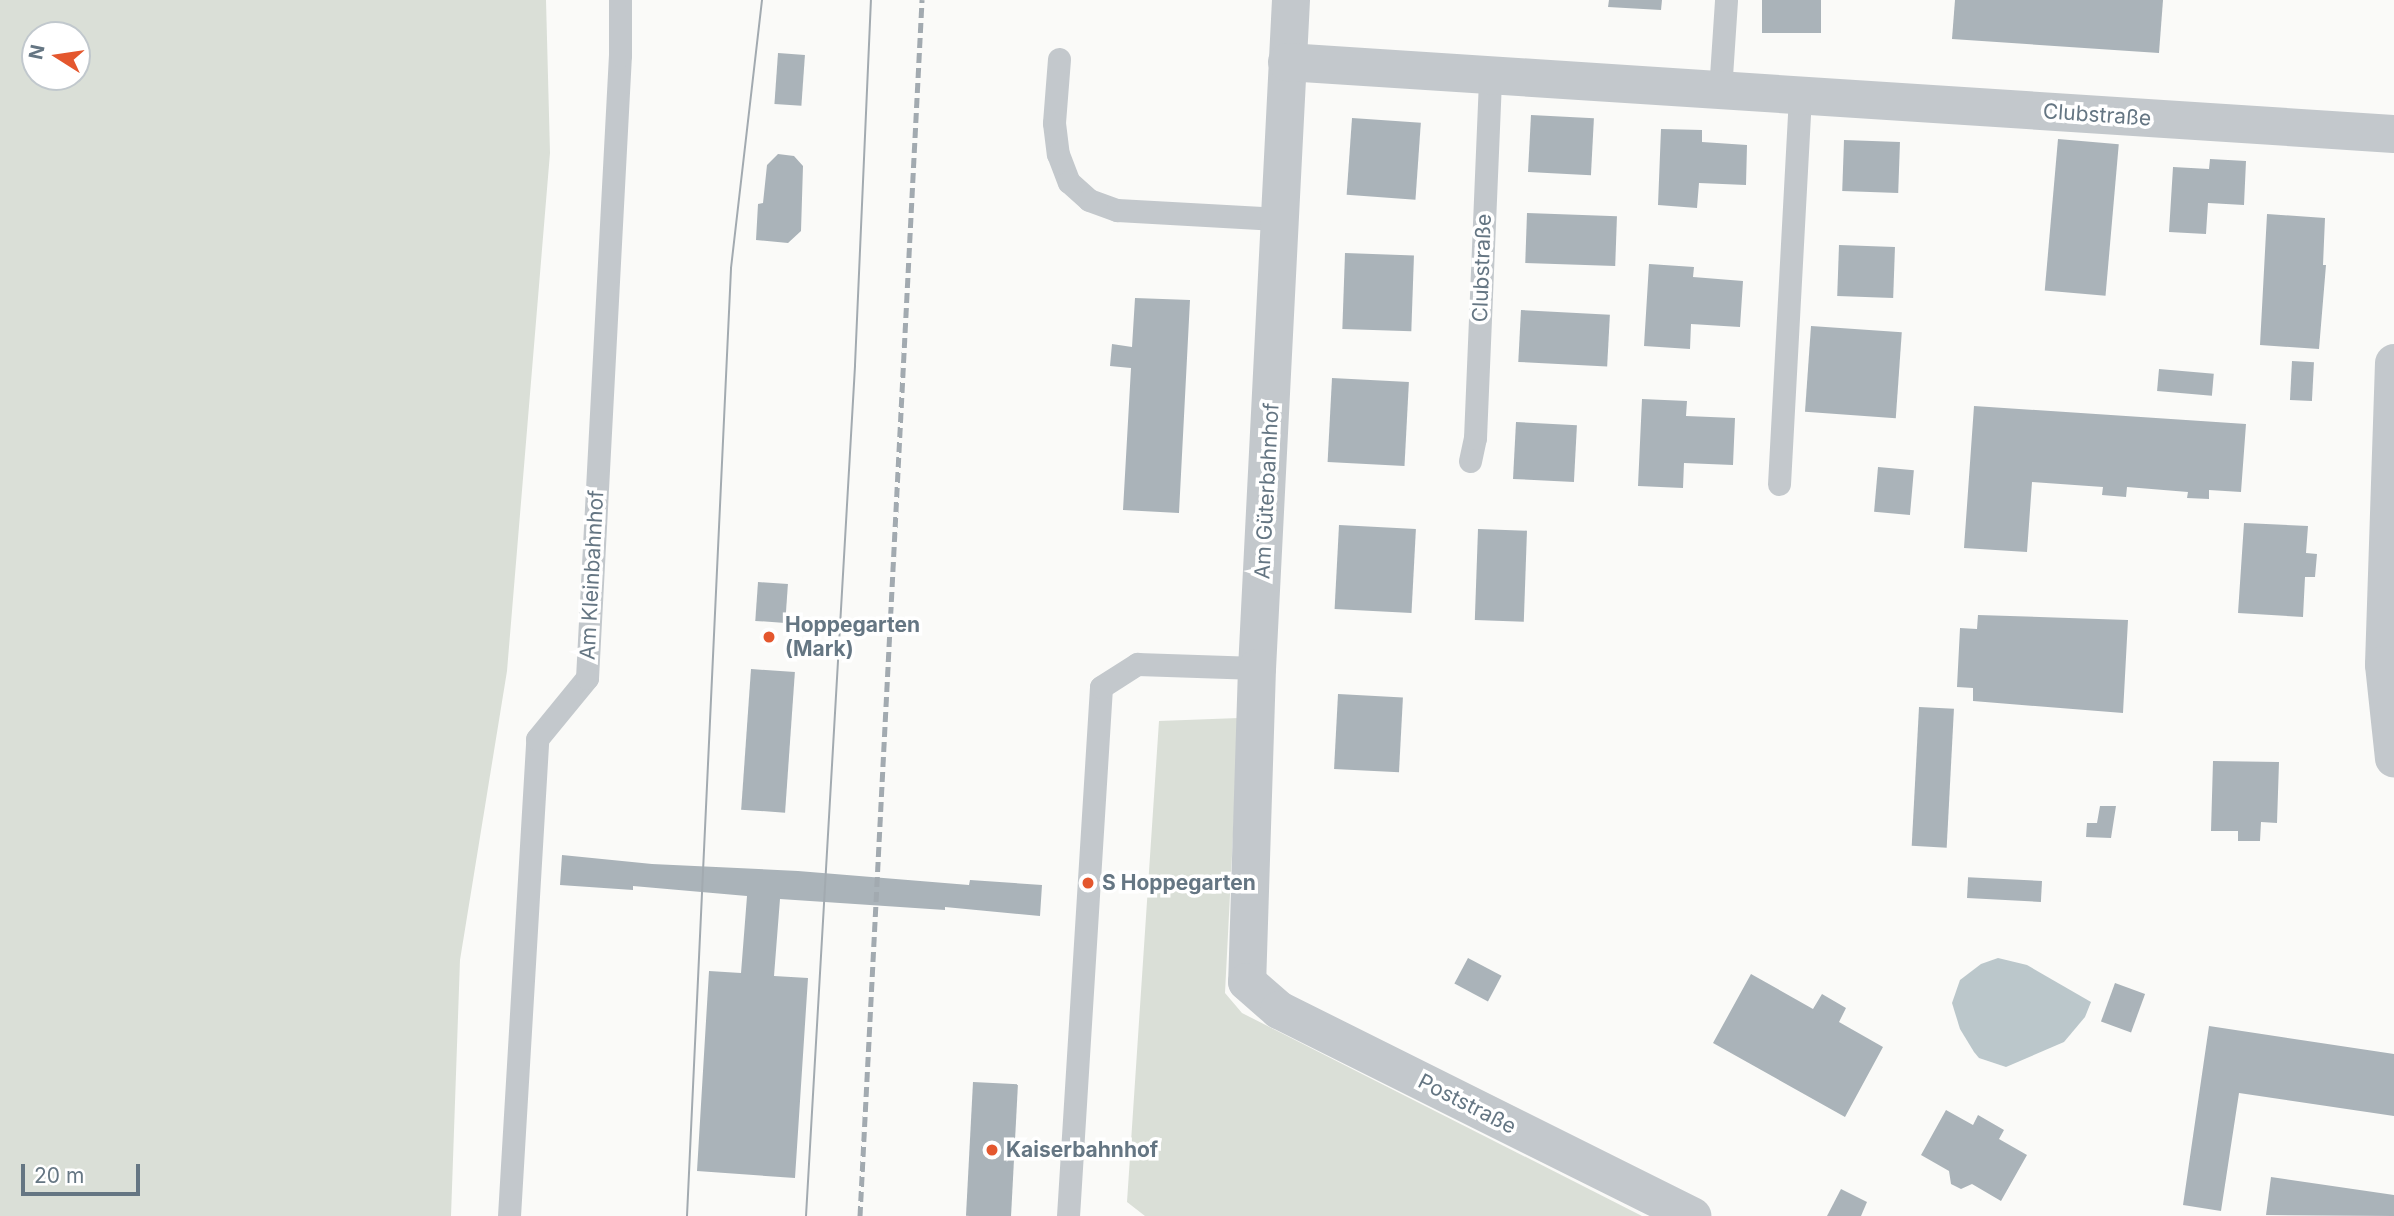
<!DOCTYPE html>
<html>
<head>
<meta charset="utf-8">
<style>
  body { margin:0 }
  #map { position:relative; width:2394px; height:1216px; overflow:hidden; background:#fafaf8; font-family:Inter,sans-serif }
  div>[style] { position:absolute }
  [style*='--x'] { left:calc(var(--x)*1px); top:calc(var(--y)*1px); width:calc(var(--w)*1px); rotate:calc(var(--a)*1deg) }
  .green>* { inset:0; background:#dadfd7 }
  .water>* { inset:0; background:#bbc7cb }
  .building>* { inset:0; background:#aab3b9; transform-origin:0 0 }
  .service>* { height:23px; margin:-11.5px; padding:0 11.5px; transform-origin:11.5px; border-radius:11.5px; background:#c3c8cc }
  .minor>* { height:38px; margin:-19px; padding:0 19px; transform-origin:19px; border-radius:19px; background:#c3c8cc }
  .tram>* { height:2px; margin:-1px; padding:0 1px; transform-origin:1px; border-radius:1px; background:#a2aab0 }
  .rail>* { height:5px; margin-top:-2.5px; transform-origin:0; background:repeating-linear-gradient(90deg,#a2aab0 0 10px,transparent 0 15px) }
  .dots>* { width:19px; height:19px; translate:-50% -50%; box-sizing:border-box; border:4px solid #fff; border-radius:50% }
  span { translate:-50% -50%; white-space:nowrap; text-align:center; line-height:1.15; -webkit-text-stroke:7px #fff; paint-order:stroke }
  .street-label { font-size:21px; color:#657683 }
  .poi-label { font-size:21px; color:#657683; font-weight:700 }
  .left { translate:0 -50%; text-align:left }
  .north { position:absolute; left:21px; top:21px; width:70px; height:70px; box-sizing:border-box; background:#fff; border:2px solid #c1c8cd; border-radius:50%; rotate:282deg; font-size:19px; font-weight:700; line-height:28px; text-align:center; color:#657683 }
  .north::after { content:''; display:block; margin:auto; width:24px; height:32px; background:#e4572e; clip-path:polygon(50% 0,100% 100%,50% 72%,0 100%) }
  .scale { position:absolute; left:21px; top:1164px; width:119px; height:32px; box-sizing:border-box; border:4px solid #657683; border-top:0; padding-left:9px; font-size:21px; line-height:24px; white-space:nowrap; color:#657683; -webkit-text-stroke:5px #fff; paint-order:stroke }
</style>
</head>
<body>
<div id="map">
  <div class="green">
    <div style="clip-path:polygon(evenodd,0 0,546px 0,550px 153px,507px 671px,460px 960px,451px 1216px,0 1216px,0 0,35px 35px,77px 35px,77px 77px,35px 77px,35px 35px)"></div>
    <div style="clip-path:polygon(1239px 718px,1225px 993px,1242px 1013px,1642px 1216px,1145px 1216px,1127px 1202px,1159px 721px)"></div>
  </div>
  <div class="water">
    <div style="clip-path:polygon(1998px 958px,2027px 965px,2091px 1002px,2085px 1017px,2064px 1042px,2006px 1067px,1979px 1058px,1974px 1052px,1960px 1029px,1952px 1003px,1960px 980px,1981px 964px)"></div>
  </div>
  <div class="building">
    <div style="clip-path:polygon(1609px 0,1662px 0,1661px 10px,1608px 7px)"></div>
    <div style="left:1762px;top:0;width:59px;height:33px"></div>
    <div style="clip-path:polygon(1955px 0,2163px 0,2159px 53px,1952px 39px)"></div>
    <div style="left:778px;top:53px;width:27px;height:51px;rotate:4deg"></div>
    <div style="left:1531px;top:115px;width:63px;height:57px;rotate:3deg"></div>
    <div style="left:1352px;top:118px;width:69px;height:77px;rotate:4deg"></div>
    <div style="clip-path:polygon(1661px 129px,1702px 130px,1702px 142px,1747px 145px,1746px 185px,1699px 183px,1697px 208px,1658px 205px)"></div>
    <div style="left:2058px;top:139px;width:61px;height:152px;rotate:5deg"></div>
    <div style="left:1844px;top:140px;width:56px;height:51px;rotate:2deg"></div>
    <div style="clip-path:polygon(778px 154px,794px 156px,803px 166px,801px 231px,788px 243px,756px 240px,758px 204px,763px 203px,767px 165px)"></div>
    <div style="clip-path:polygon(2210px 159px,2246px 161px,2244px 205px,2208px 203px,2206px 234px,2169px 232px,2173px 167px,2209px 169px)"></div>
    <div style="left:1527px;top:213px;width:90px;height:50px;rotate:2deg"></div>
    <div style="clip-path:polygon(2267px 214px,2325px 218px,2323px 265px,2326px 265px,2319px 349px,2260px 345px)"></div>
    <div style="left:1839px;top:245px;width:56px;height:51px;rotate:2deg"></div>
    <div style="left:1345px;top:253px;width:69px;height:76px;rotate:2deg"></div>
    <div style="clip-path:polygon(1649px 264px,1694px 267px,1693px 277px,1743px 281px,1740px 327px,1691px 324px,1690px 349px,1644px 346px)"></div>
    <div style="clip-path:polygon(1135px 298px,1190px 300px,1179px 513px,1123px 510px,1131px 368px,1110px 366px,1112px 344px,1132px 347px)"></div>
    <div style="left:1521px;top:310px;width:89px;height:52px;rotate:3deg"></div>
    <div style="left:1811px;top:326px;width:91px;height:86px;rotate:4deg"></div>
    <div style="left:2292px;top:361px;width:22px;height:39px;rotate:3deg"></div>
    <div style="left:2159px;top:369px;width:55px;height:22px;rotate:5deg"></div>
    <div style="left:1332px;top:378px;width:77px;height:84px;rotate:3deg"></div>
    <div style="clip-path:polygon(1642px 399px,1687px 401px,1686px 416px,1735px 418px,1733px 465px,1684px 463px,1683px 488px,1638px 486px)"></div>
    <div style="clip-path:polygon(1974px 406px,2246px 424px,2241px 492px,2209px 490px,2209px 499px,2187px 498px,2188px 492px,2127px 487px,2126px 497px,2102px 495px,2103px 487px,2032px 482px,2027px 552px,1964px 548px)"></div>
    <div style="left:1516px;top:422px;width:61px;height:57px;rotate:3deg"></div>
    <div style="left:1878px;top:467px;width:36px;height:45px;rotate:5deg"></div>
    <div style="clip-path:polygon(2244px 523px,2308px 526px,2306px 553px,2317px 554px,2315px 577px,2305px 577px,2303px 617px,2238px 613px)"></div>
    <div style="left:1339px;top:525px;width:77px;height:84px;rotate:3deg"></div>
    <div style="left:1478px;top:529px;width:49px;height:91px;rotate:2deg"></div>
    <div style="left:758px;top:582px;width:30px;height:39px;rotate:4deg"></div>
    <div style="clip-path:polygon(1978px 615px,2128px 620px,2123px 713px,1973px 701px,1973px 688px,1957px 687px,1960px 628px,1977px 629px)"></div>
    <div style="left:751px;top:669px;width:44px;height:141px;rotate:4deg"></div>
    <div style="left:1338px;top:694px;width:65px;height:75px;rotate:3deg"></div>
    <div style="left:1919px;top:707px;width:35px;height:139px;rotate:3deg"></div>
    <div style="clip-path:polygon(2213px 761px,2279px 762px,2277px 823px,2261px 822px,2260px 841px,2238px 841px,2238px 831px,2211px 831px)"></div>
    <div style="clip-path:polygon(2100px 806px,2116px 806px,2111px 838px,2086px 837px,2087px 823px,2097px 823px)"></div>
    <div style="clip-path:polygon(562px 855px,652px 864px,798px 871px,969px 885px,970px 880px,1042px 885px,1040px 916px,945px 907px,945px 910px,780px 899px,774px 976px,808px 978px,795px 1178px,697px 1171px,709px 971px,741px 973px,747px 896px,633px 886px,633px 890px,560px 885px)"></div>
    <div style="left:2042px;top:881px;width:21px;height:74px;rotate:93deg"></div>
    <div style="left:1468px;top:958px;width:38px;height:29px;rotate:28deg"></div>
    <div style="clip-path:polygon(1751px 974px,1813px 1009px,1822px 994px,1846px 1008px,1839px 1022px,1883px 1047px,1845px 1117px,1713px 1043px)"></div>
    <div style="left:2115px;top:983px;width:32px;height:41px;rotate:20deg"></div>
    <div style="clip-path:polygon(2209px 1026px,2394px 1054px,2394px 1116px,2239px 1093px,2221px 1211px,2183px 1205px)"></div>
    <div style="left:973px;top:1082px;width:45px;height:134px;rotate:3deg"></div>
    <div style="clip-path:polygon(1946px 1110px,1973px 1125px,1978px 1115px,2004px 1130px,1999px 1139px,2027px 1155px,2001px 1201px,1972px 1184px,1961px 1189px,1951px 1184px,1949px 1171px,1921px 1155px)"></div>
    <div style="clip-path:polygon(2271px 1177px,2394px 1195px,2394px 1216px,2266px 1215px)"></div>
    <div style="clip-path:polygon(1841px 1189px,1867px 1202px,1861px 1216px,1827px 1216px)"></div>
  </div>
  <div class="service">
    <div style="--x:1059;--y:59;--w:64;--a:94.5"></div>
    <div style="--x:1054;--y:123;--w:31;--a:83"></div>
    <div style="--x:1058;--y:154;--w:30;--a:69"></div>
    <div style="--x:1069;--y:182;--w:27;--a:42"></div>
    <div style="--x:1089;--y:200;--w:30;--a:20"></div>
    <div style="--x:1117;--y:210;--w:162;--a:3.2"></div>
    <div style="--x:1720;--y:91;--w:91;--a:-86.2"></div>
    <div style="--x:1470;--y:461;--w:24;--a:-78"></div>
    <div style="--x:1475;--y:438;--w:364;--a:-87.6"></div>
    <div style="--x:1779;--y:484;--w:389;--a:-86.9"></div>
    <div style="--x:509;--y:1216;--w:478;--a:-86.6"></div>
    <div style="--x:537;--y:739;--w:79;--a:-50.7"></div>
    <div style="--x:587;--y:678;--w:624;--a:-86.97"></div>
    <div style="--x:620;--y:55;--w:55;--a:-90"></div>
    <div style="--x:1068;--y:1216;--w:530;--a:-86.43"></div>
    <div style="--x:1101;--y:687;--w:43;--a:-32.6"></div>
    <div style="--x:1137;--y:664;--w:120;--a:1.9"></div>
  </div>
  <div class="minor">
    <div style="--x:1291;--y:0;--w:669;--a:92.91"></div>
    <div style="--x:1257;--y:668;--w:314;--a:91.8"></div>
    <div style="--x:1247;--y:982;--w:43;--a:41.2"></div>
    <div style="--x:1279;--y:1010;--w:462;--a:26.5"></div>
    <div style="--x:1287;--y:62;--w:1109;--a:3.72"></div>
    <div style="--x:2394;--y:363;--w:302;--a:91.9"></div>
    <div style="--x:2384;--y:665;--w:94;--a:83.9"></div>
  </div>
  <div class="tram">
    <div style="--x:687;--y:1216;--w:949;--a:-87.34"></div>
    <div style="--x:731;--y:268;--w:270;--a:-83.4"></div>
    <div style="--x:806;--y:1216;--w:852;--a:-86.7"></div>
    <div style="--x:855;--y:365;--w:365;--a:-87.5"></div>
  </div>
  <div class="rail">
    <div style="--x:860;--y:1216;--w:1218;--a:-87.08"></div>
  </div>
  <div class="dots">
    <div style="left:769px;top:637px;background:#e4572e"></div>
    <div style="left:1088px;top:883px;background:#e4572e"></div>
    <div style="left:992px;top:1150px;background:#e4572e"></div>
  </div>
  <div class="street-label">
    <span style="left:2097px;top:115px;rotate:4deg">Clubstraße</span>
    <span style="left:1482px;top:268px;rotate:-88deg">Clubstraße</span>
    <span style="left:1267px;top:491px;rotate:-87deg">Am Güterbahnhof</span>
    <span style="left:592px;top:575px;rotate:-87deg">Am Kleinbahnhof</span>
    <span style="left:1467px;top:1104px;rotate:27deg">Poststraße</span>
  </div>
  <div class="poi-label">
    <span class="left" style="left:785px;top:637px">Hoppegarten<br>(Mark)</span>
    <span class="left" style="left:1102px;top:883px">S Hoppegarten</span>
    <span class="left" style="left:1006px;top:1150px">Kaiserbahnhof</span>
  </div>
  <div class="north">N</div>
  <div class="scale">20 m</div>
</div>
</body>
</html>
